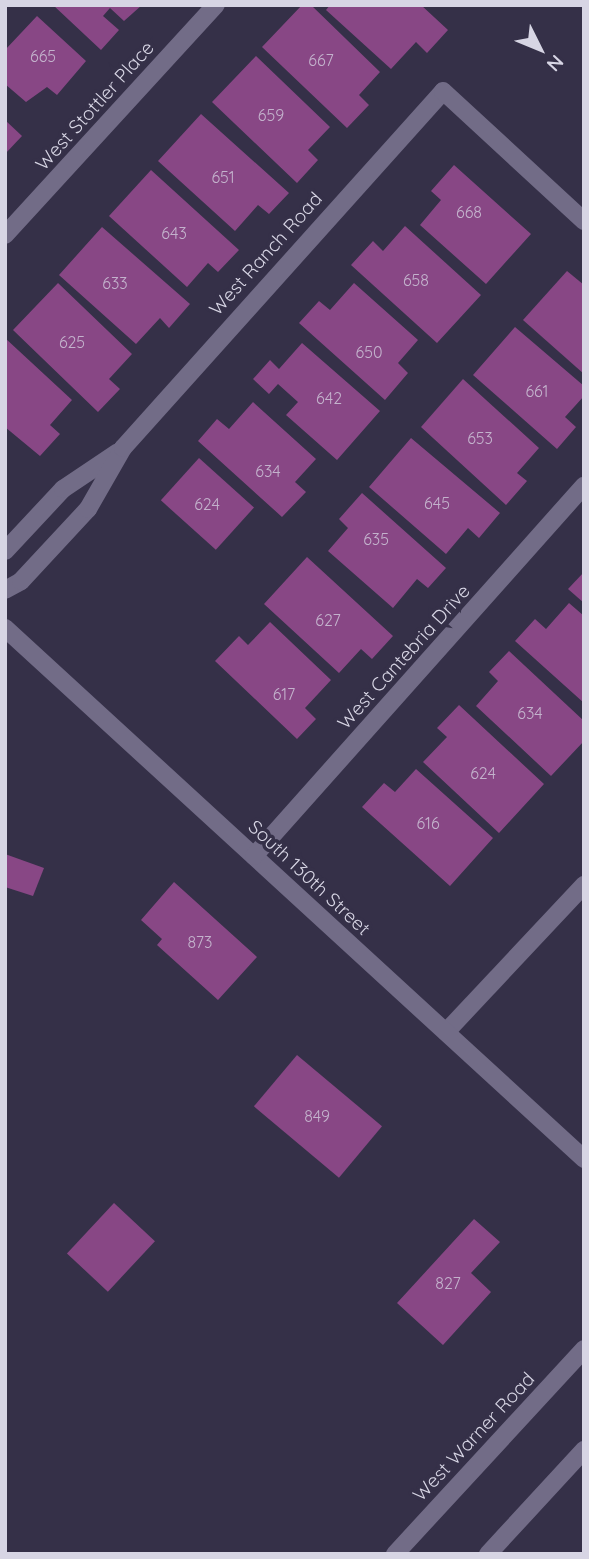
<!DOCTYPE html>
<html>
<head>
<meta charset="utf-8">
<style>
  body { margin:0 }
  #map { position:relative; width:589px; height:1559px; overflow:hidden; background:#353048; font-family:Quicksand,sans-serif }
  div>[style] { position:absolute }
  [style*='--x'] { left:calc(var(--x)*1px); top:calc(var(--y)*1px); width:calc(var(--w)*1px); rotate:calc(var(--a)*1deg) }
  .building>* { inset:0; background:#884785; transform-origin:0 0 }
  .service>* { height:18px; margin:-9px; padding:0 9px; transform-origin:9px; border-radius:9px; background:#726c87 }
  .minor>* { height:18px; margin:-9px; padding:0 9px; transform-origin:9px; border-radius:9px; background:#726c87 }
  .secondary>* { height:18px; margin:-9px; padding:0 9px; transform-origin:9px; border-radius:9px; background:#726c87 }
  span { translate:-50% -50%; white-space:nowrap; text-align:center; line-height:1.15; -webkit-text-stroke:7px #353048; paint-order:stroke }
  .number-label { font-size:16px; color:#c3b2cc }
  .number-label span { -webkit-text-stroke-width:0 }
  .street-label { font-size:19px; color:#d7d5e4 }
  .frame { position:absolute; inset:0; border:7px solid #d7d5e4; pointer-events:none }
  .north { position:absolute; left:505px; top:14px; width:70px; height:70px; -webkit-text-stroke:5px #353048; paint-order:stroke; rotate:133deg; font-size:19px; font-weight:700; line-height:28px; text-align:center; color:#d7d5e4 }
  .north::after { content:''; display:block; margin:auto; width:24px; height:32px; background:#d7d5e4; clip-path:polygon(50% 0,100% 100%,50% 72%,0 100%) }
</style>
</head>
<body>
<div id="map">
  <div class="building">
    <div style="clip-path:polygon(53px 5px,142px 5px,124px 21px,110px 8px,103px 16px,119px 30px,101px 50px)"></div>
    <div style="clip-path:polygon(302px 5px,311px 5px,380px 72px,359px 95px,369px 105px,347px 128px,262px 47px)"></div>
    <div style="clip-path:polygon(330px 5px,421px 5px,448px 30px,427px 53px,416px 42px,391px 69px,326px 10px)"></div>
    <div style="clip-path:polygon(37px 16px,86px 61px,57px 95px,47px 87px,26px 102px,5px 84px,5px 50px)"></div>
    <div style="clip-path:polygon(256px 56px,330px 127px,308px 150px,318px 160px,297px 183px,212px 102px)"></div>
    <div style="clip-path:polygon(201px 114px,289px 193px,269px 214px,258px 205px,235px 231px,158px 161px)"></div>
    <div style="clip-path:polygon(5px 120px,22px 136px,5px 154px)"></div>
    <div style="clip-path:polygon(454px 165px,531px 234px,486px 284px,420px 225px,441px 200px,431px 191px)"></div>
    <div style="clip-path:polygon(151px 170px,239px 250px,218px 272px,208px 263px,187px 287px,109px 216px)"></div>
    <div style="clip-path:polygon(405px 226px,481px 295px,437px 343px,351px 265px,373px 241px,383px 251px)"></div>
    <div style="clip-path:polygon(102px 227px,190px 304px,169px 328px,160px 318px,136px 344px,59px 275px)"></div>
    <div style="clip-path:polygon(567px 271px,584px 285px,584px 374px,523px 320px)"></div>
    <div style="clip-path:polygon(58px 283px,132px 354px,109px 379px,120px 389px,98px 412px,13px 330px)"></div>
    <div style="clip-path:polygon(354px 283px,418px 340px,398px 363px,408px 373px,385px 400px,299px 323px,319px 301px,330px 310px)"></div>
    <div style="clip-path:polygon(515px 327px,584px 386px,584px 396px,565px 417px,576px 427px,557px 449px,473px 375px)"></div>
    <div style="clip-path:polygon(5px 338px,72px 400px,50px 425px,60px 434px,40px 456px,5px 427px)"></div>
    <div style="clip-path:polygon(302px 343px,380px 411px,337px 460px,286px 415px,298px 402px,278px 384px,269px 394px,253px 379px,270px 360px,279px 369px)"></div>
    <div style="clip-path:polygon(463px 379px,539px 448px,517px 473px,527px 481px,506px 505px,421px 427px)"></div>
    <div style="clip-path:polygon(253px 402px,316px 459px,295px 482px,306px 492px,282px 517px,198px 441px,217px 419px,229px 429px)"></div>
    <div style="clip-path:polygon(411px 438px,500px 513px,479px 538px,468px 528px,446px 554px,369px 487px)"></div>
    <div style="left:199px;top:458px;width:74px;height:57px;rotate:42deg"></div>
    <div style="clip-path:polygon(362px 493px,446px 568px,428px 588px,417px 579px,393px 608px,328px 551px,348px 528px,339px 519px)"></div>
    <div style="clip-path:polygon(307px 557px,393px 636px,372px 659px,361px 649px,339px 673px,264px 604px)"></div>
    <div style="clip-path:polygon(584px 572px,584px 603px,568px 589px)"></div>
    <div style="clip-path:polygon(569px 603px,584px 616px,584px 703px,515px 641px,535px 619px,546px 629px)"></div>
    <div style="clip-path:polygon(270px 622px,331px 680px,305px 708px,316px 719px,297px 739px,215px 661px,239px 636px,248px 645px)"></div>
    <div style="clip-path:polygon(509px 651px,584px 721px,584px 741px,551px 776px,476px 706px,498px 681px,489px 672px)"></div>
    <div style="clip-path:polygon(459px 705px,544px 784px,499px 833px,423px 762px,447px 737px,437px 728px)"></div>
    <div style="clip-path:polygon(416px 769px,493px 838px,450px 886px,362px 807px,384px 783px,395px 792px)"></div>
    <div style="clip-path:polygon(5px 854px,44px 868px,33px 896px,5px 887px)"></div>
    <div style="clip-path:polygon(174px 882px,257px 957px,218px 1000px,157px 945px,162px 939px,141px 920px)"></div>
    <div style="left:297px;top:1055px;width:111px;height:67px;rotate:40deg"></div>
    <div style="left:114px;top:1203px;width:56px;height:69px;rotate:43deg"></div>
    <div style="clip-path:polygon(474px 1219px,500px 1242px,471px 1273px,491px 1292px,443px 1345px,397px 1303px)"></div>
  </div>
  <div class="service">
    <div style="--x:446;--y:1032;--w:202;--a:-46.8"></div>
  </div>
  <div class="minor">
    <div style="--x:5;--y:235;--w:312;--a:-47.5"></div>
    <div style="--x:5;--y:551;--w:85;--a:-46.9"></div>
    <div style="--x:63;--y:489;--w:66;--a:-33.9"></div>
    <div style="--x:5;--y:590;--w:18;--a:-29"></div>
    <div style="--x:21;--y:581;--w:98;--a:-47.1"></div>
    <div style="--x:88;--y:509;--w:70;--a:-60.2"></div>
    <div style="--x:123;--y:448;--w:479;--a:-48.1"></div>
    <div style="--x:443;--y:91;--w:192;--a:42.7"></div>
    <div style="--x:5;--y:628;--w:786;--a:42.52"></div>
    <div style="--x:254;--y:856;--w:496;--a:-48.3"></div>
  </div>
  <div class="secondary">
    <div style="--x:395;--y:1554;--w:279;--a:-47.3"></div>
    <div style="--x:488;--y:1554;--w:142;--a:-47.3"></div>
  </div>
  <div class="number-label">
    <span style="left:43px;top:56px">665</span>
    <span style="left:321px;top:60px">667</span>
    <span style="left:271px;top:115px">659</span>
    <span style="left:223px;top:177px">651</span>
    <span style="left:469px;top:212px">668</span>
    <span style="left:174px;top:233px">643</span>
    <span style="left:416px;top:280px">658</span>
    <span style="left:115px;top:283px">633</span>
    <span style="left:72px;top:342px">625</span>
    <span style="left:369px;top:352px">650</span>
    <span style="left:537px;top:391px">661</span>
    <span style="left:329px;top:398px">642</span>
    <span style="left:480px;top:438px">653</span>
    <span style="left:268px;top:471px">634</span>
    <span style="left:437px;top:503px">645</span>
    <span style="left:207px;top:504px">624</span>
    <span style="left:376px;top:539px">635</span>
    <span style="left:328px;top:620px">627</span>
    <span style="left:284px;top:694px">617</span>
    <span style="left:530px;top:713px">634</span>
    <span style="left:483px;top:773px">624</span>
    <span style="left:428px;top:823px">616</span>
    <span style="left:200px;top:942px">873</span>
    <span style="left:317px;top:1116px">849</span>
    <span style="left:448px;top:1283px">827</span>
  </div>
  <div class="street-label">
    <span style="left:95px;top:106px;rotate:-48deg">West Stottler Place</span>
    <span style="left:266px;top:254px;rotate:-48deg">West Ranch Road</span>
    <span style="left:404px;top:657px;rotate:-48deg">West Cantebria Drive</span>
    <span style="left:309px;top:878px;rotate:43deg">South 130th Street</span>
    <span style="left:474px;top:1437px;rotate:-47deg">West Warner Road</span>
  </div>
  <div class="frame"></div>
  <div class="north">N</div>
</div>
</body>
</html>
